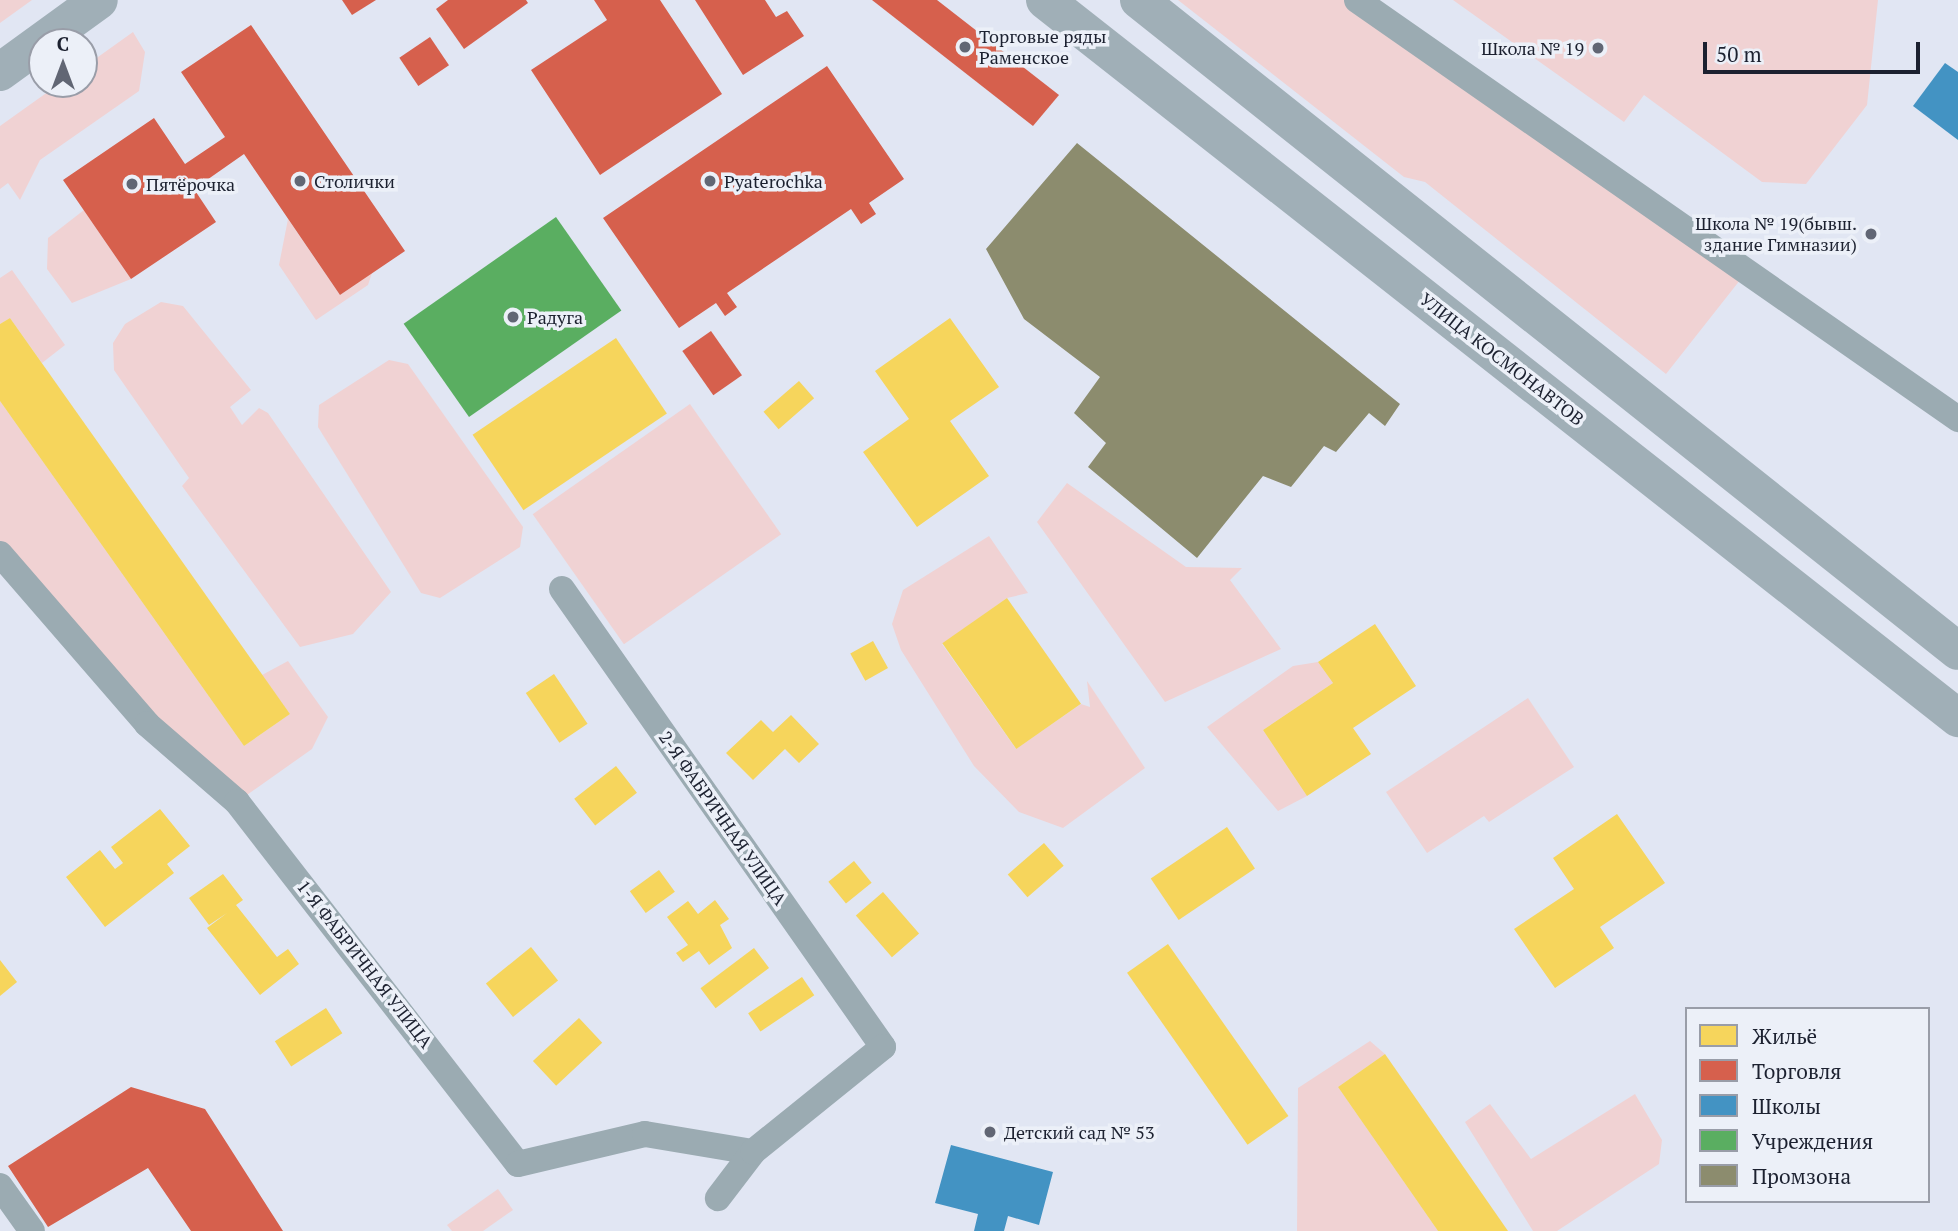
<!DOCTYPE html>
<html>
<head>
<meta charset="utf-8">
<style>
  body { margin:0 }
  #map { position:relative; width:1958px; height:1231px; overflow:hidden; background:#e1e6f3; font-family:"PT Serif",serif }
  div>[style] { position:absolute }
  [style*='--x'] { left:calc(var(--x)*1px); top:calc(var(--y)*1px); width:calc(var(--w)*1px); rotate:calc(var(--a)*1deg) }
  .green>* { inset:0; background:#f0d2d3; transform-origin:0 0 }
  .homes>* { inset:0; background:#f6d55c; transform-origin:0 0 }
  .shops>* { inset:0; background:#d6604d; transform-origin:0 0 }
  .schools>* { inset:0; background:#4393c3 }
  .public>* { inset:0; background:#5aae61; transform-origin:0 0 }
  .industry>* { inset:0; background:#8c8c6e }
  .minor>* { height:26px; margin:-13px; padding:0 13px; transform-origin:13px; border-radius:13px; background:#9babb2 }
  .primary>* { height:38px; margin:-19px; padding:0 19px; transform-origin:19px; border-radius:19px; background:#a0afb7 }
  .dots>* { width:19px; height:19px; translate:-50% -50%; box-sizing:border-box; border:4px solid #ecf0f8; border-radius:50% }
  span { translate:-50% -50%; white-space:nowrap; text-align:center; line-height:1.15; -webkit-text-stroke:7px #ecf0f8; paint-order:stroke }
  .poi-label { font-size:18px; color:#1c2130 }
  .left { translate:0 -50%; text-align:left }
  .right { translate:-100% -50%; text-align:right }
  .street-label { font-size:18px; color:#1c2130 }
  .legend { position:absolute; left:1685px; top:1007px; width:245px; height:196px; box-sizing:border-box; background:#ecf0f8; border:2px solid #999da8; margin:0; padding:9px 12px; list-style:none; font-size:21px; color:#1c2130 }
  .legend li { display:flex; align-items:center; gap:14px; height:35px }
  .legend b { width:35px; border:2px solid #999da8 }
  .north { position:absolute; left:28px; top:28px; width:70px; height:70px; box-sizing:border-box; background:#ecf0f8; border:2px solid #999da8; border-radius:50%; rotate:0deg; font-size:19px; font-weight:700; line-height:28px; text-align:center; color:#1c2130 }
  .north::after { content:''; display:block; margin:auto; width:24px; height:32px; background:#616674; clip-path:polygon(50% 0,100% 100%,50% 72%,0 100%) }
  .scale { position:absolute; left:1703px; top:42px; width:217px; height:32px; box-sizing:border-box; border:4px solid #1c2130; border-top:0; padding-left:9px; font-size:21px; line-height:24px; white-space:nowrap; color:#1c2130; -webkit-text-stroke:5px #ecf0f8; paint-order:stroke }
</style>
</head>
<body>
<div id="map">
  <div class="green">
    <div style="clip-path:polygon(0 0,32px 0,0 23px)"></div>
    <div style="clip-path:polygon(1178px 0,1357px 0,1744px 275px,1666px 374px,1425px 182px,1404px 177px)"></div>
    <div style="clip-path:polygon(1453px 0,1878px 0,1867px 105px,1806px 184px,1762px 182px,1644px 95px,1624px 122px)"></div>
    <div style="clip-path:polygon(133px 32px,145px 52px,139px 91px,40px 160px,20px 200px,8px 183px,0 189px,0 126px,59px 84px,84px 84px,84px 67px)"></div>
    <div style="clip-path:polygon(84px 210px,131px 279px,72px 303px,47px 269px,48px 238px)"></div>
    <div style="clip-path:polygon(288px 219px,340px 295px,372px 273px,368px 285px,316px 320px,279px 265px)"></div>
    <div style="clip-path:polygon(12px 270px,65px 345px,42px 363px,10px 318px,0 324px,0 278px)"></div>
    <div style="clip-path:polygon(161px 302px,183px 306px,251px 390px,230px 407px,242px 425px,259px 408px,268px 413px,391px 592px,353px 634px,300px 647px,182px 486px,189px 478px,114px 370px,113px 343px,125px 324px)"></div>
    <div style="clip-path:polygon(389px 360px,408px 364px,523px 527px,520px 547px,440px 598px,421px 593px,318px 427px,319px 405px)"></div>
    <div style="clip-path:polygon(0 401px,244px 746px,290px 714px,262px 675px,288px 661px,328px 717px,312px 749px,237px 802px,0 554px)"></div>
    <div style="left:690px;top:404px;width:159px;height:192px;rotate:55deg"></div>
    <div style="clip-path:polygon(1067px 483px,1186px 567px,1242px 568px,1230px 580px,1281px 649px,1165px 702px,1037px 522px)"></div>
    <div style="clip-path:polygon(989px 536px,1028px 593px,1007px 598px,942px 644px,1016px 749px,1081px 704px,1090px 707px,1087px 681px,1145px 768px,1063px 828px,1019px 812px,974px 766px,901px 650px,892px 624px,903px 590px)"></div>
    <div style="clip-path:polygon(1318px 662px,1333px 683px,1263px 730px,1307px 796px,1278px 811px,1207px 727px,1293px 666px)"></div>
    <div style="clip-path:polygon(1528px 698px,1574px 767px,1489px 822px,1484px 816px,1427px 853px,1386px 792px)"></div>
    <div style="clip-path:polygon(1370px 1041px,1385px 1054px,1338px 1087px,1438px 1231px,1297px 1231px,1298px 1088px)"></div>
    <div style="clip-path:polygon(1635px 1094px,1662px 1140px,1659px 1164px,1557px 1231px,1533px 1231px,1465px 1122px,1490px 1104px,1531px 1159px)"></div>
    <div style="clip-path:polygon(498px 1189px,513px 1210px,483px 1231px,452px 1231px,447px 1225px)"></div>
  </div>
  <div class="homes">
    <div style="clip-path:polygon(10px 318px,290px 714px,244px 746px,0 401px,0 324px)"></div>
    <div style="clip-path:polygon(950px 318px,999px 387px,950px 421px,989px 476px,917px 527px,863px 452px,909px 419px,875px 371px)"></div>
    <div style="left:616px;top:338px;width:91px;height:173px;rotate:56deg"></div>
    <div style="left:799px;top:381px;width:23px;height:47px;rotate:49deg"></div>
    <div style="left:1007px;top:598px;width:129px;height:79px;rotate:55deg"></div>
    <div style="clip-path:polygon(1375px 624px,1416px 686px,1353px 728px,1371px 754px,1307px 796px,1263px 730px,1333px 683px,1318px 662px)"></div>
    <div style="left:873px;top:641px;width:31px;height:26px;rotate:61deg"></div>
    <div style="left:554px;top:674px;width:60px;height:34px;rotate:56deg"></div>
    <div style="clip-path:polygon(791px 715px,819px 744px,799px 763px,785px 749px,753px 780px,726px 753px,761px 720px,773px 732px)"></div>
    <div style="left:616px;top:766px;width:34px;height:53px;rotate:52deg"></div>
    <div style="clip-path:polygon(160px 809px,190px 846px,167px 864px,174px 873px,105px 927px,66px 877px,100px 850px,115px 869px,123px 863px,111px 847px)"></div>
    <div style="clip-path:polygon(1617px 814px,1665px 883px,1600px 927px,1614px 948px,1555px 988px,1514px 929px,1574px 889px,1553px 858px)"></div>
    <div style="left:1227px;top:827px;width:50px;height:92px;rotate:56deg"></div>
    <div style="left:1044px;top:843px;width:30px;height:48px;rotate:49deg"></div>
    <div style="left:854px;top:861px;width:28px;height:33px;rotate:51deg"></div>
    <div style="left:659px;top:870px;width:27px;height:36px;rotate:54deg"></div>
    <div style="clip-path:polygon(223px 874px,243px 900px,236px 905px,277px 957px,288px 949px,299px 964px,260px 995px,207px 928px,227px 913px,209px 925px,189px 898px)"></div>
    <div style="left:883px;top:892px;width:55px;height:36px;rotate:49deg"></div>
    <div style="clip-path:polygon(715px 900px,729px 919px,720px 925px,732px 948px,709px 965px,699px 951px,683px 962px,676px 953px,688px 945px,667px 917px,688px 901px,698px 914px)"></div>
    <div style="left:1168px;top:944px;width:210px;height:50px;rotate:55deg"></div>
    <div style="left:531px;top:947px;width:43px;height:58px;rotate:51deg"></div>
    <div style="left:754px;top:948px;width:25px;height:67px;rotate:53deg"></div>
    <div style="clip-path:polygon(0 960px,17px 982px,0 996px)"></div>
    <div style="left:802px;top:977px;width:22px;height:65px;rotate:56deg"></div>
    <div style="left:326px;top:1008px;width:30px;height:61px;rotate:57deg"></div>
    <div style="left:579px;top:1018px;width:34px;height:63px;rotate:47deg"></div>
    <div style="clip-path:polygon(1385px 1054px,1508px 1231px,1438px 1231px,1338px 1087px)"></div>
  </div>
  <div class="shops">
    <div style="clip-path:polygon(342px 0,376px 0,352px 15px)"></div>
    <div style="clip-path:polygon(448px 0,526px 0,528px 3px,464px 49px,436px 9px)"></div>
    <div style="clip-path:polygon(594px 0,660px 0,722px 94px,600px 175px,531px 70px,607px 20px)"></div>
    <div style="clip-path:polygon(695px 0,765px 0,776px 17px,787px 11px,804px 36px,743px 75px)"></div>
    <div style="clip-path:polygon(872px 0,937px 0,1059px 95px,1033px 126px)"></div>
    <div style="clip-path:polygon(251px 25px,405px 251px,340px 295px,244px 154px,194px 189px,216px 222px,131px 279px,63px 180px,154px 118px,185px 164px,225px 137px,181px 72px)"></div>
    <div style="left:430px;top:37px;width:34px;height:37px;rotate:56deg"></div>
    <div style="clip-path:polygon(827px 66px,904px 179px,869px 203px,876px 214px,861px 224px,851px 209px,727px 293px,737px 307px,725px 316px,716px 303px,679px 328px,603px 218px)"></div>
    <div style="left:711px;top:331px;width:54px;height:35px;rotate:55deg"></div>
    <div style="clip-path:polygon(131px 1087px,205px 1109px,283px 1231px,191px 1231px,148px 1168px,48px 1227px,8px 1166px)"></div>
  </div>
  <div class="schools">
    <div style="clip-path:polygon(1945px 63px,1958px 72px,1958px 140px,1913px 106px)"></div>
    <div style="clip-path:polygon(951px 1145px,1053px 1172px,1039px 1225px,1008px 1216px,1004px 1231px,974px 1231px,978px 1214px,935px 1203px)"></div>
  </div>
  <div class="public">
    <div style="left:556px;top:217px;width:114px;height:186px;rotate:55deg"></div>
  </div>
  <div class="industry">
    <div style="clip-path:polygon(1077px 143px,1400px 404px,1385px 426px,1369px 413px,1336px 452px,1324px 446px,1291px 487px,1263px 476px,1197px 558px,1088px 467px,1106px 443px,1074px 413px,1100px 377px,1024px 319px,986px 249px)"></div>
  </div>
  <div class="minor">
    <div style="--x:1357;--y:0;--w:733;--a:34.88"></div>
    <div style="--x:0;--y:554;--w:225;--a:49.1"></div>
    <div style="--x:147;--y:724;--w:119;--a:40.9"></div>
    <div style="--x:237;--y:802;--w:458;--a:52.2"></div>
    <div style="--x:518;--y:1164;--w:130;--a:-13.3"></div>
    <div style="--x:645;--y:1134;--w:109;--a:9.5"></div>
    <div style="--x:753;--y:1152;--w:58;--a:127.3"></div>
    <div style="--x:562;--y:589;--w:559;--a:54.97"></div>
    <div style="--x:883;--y:1047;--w:167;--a:141.1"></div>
    <div style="--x:0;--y:1186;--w:55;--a:54.6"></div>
  </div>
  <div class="primary">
    <div style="--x:1045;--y:0;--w:1162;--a:38.18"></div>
    <div style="--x:1139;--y:0;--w:1046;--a:38.48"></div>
    <div style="--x:0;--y:72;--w:122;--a:-36"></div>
  </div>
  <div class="dots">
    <div style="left:965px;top:47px;background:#616674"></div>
    <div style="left:1598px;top:48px;background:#616674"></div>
    <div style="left:300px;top:181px;background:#616674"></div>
    <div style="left:710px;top:181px;background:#616674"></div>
    <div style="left:132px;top:184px;background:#616674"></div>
    <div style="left:1871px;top:234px;background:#616674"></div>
    <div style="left:513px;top:317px;background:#616674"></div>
    <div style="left:990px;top:1132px;background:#616674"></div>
  </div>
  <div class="poi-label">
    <span class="left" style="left:979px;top:47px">Торговые ряды<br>Раменское</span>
    <span class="right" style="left:1584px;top:48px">Школа № 19</span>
    <span class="left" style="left:314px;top:181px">Столички</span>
    <span class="left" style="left:724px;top:181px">Pyaterochka</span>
    <span class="left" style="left:146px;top:184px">Пятёрочка</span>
    <span class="right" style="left:1857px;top:234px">Школа № 19(бывш.<br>здание Гимназии)</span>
    <span class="left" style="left:527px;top:317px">Радуга</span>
    <span class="left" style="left:1004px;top:1132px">Детский сад № 53</span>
  </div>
  <div class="street-label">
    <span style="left:1502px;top:359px;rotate:38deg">УЛИЦА КОСМОНАВТОВ</span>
    <span style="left:723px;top:818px;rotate:55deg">2-Я ФАБРИЧНАЯ УЛИЦА</span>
    <span style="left:365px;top:964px;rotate:52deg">1-Я ФАБРИЧНАЯ УЛИЦА</span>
  </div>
  <ul class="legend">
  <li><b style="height:19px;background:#f6d55c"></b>Жильё</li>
  <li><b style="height:19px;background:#d6604d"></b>Торговля</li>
  <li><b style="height:19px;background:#4393c3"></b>Школы</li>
  <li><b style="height:19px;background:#5aae61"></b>Учреждения</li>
  <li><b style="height:19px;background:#8c8c6e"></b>Промзона</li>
  </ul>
  <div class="north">С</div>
  <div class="scale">50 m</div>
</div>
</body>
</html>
